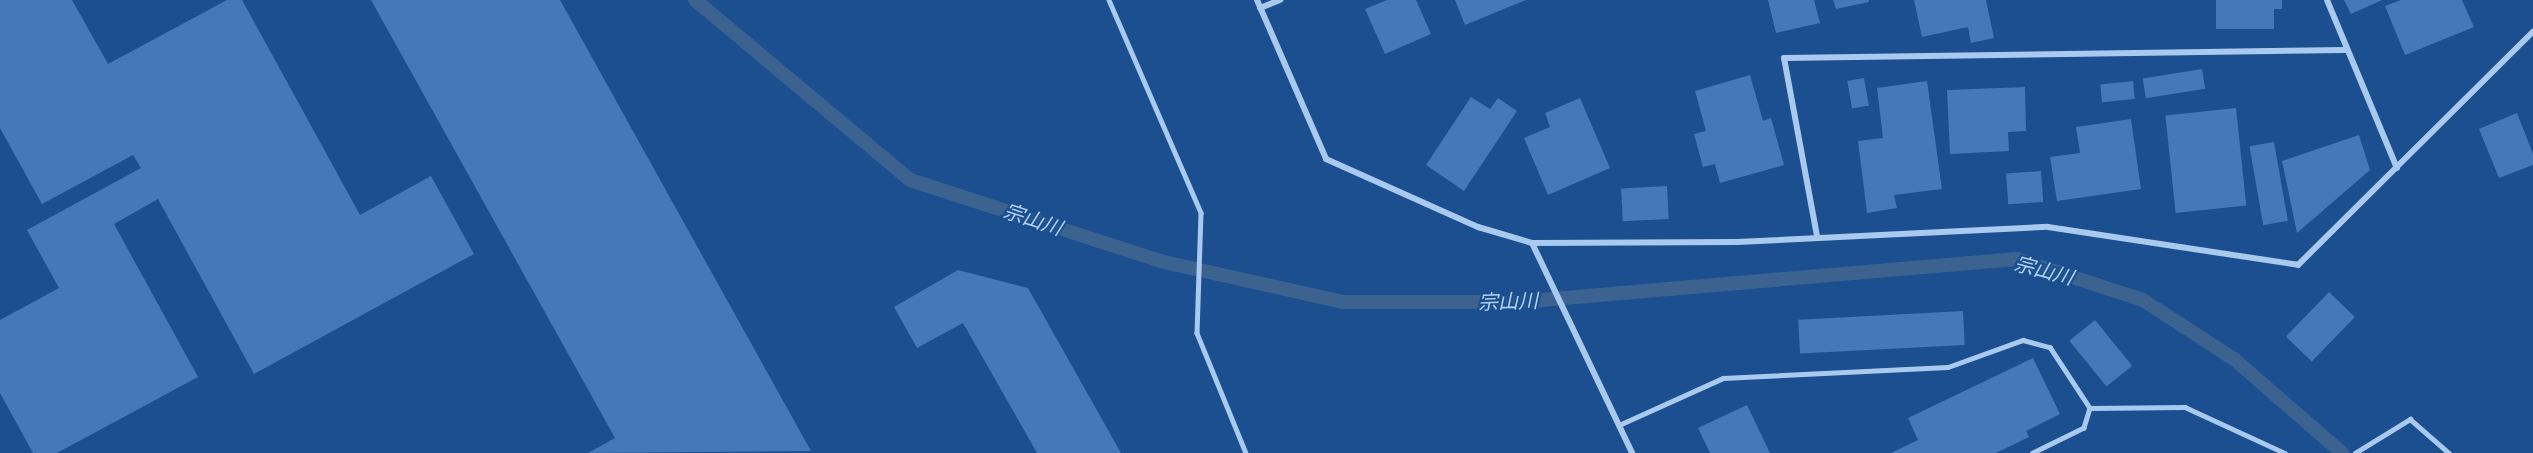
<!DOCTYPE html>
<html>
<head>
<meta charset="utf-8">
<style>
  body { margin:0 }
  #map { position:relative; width:2533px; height:453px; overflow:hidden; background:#1b4f8f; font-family:"Noto Sans","Noto Sans JP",sans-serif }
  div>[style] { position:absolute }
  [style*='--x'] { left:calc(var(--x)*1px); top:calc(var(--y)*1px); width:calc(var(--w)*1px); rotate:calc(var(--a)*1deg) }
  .stream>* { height:14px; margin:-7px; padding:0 7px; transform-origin:7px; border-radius:7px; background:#3c6290 }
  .building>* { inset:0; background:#4478b7; transform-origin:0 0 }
  .lane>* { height:4.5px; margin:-2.25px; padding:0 2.25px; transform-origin:2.25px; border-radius:2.25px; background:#a9c9ee }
  .street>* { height:6px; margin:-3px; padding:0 3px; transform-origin:3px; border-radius:3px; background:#a9c9ee }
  span { translate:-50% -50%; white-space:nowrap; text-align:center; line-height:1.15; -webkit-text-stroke:4.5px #1b4f8f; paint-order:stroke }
  .water-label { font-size:20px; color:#b5d3f5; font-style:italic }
</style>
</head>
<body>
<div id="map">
  <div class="stream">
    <div style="--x:695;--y:0;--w:280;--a:39.9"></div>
    <div style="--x:910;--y:180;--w:267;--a:17.9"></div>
    <div style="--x:1164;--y:262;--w:183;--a:12.6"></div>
    <div style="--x:1343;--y:302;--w:175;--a:0"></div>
    <div style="--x:1518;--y:302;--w:501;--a:-4.93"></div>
    <div style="--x:2017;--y:259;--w:133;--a:18"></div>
    <div style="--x:2143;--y:300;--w:108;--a:33"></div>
    <div style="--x:2234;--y:359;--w:143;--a:41"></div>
  </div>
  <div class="building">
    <div style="clip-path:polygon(0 0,72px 0,108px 64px,227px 0,242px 0,360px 215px,431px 176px,474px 254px,254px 374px,158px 199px,114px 224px,198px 377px,57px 453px,33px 453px,0 393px,0 320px,59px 288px,27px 230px,141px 168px,133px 155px,42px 204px,0 128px)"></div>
    <div style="clip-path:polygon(371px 0,560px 0,811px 451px,588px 453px,615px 438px)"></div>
    <div style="clip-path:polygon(1387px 0,1416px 0,1431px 34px,1385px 54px,1365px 9px)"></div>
    <div style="clip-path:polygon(1455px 0,1526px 0,1465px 25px)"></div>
    <div style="clip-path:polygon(1768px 0,1814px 0,1820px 23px,1776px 33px)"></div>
    <div style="clip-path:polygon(1833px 0,1869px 0,1869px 2px,1836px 9px)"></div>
    <div style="clip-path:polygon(1914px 0,1986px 0,1994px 38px,1971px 43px,1968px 27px,1922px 37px)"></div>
    <div style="clip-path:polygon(2216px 0,2282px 0,2282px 9px,2274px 9px,2274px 29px,2216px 29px)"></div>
    <div style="clip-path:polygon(2344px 0,2382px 0,2351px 14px)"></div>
    <div style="clip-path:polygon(2401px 0,2462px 0,2474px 27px,2405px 55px,2385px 6px)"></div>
    <div style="left:2202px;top:69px;width:20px;height:60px;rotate:81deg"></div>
    <div style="clip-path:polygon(1750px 75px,1763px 121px,1771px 118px,1784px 165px,1720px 183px,1715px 164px,1703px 167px,1694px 134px,1706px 131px,1695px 91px)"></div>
    <div style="left:1864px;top:78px;width:28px;height:17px;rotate:80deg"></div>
    <div style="clip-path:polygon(1927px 81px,1942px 189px,1894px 195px,1897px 208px,1867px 213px,1858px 141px,1883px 138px,1877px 88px)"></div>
    <div style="left:2133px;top:81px;width:18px;height:33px;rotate:84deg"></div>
    <div style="clip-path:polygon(2025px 87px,2026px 131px,2008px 132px,2009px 151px,1950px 154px,1947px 90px)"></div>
    <div style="clip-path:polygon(1471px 97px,1490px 109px,1498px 98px,1517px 111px,1464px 191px,1426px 165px)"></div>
    <div style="clip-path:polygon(1580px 98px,1610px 168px,1548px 195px,1524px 138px,1550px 127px,1545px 113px)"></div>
    <div style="left:2236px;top:108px;width:98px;height:71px;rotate:84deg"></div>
    <div style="clip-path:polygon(2517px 113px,2533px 154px,2533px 165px,2499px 178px,2479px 129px)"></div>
    <div style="clip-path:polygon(2131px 119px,2141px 189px,2057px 201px,2050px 157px,2080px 153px,2076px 127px)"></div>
    <div style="clip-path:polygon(2359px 135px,2370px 170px,2297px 233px,2282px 161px)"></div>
    <div style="left:2274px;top:142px;width:80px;height:25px;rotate:80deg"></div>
    <div style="left:2041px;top:171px;width:31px;height:35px;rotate:86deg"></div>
    <div style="left:1667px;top:186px;width:33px;height:46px;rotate:87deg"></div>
    <div style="clip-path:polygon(958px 270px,1028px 288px,1121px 453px,1037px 453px,963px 323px,917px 348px,894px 307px)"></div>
    <div style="left:2329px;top:292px;width:36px;height:62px;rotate:44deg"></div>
    <div style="left:1963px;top:311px;width:34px;height:165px;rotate:87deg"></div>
    <div style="left:2095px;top:320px;width:59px;height:33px;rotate:51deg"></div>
    <div style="clip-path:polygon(2033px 358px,2060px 414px,2026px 431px,2029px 437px,1996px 453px,1891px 453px,1918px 440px,1908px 418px)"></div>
    <div style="clip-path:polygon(1747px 405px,1770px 453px,1710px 453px,1698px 428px)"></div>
  </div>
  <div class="lane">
    <div style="--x:1109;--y:0;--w:232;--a:66.6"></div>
    <div style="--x:1201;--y:213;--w:120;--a:91.9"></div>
    <div style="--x:1197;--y:333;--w:130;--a:67.8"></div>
    <div style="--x:2090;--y:408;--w:95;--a:-0.6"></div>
    <div style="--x:2185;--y:407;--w:110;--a:24.7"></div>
    <div style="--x:1619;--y:425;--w:114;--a:-24.3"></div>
    <div style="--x:1723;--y:378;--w:225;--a:-2.8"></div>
    <div style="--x:1948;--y:367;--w:80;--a:-19.8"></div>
    <div style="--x:2023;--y:340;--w:28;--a:15"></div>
    <div style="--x:2050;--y:347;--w:73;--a:56.7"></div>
    <div style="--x:2090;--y:408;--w:21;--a:107"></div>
    <div style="--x:2084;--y:428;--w:57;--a:153.9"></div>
    <div style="--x:2355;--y:453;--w:65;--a:-31.7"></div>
    <div style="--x:2410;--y:419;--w:52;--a:41.1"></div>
  </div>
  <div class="street">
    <div style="--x:1257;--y:0;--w:173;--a:66.5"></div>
    <div style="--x:1326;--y:159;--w:167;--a:24.1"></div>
    <div style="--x:1478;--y:227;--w:56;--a:16.5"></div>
    <div style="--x:1532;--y:243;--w:205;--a:-0.3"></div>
    <div style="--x:1737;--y:242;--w:311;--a:-2.8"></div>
    <div style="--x:2048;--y:227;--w:253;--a:8.6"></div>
    <div style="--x:2298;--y:265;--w:331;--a:-44.8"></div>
    <div style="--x:2327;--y:0;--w:182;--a:67.4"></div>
    <div style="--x:1260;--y:8;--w:22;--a:-22"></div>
    <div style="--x:1817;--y:236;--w:181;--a:-100.5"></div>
    <div style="--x:1784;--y:58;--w:561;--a:-0.82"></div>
    <div style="--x:1532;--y:243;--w:233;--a:64.5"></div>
  </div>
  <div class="water-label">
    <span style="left:1033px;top:219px;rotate:18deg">宗山川</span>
    <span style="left:2044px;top:270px;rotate:15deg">宗山川</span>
    <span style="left:1508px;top:301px;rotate:-2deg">宗山川</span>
  </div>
</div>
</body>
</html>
